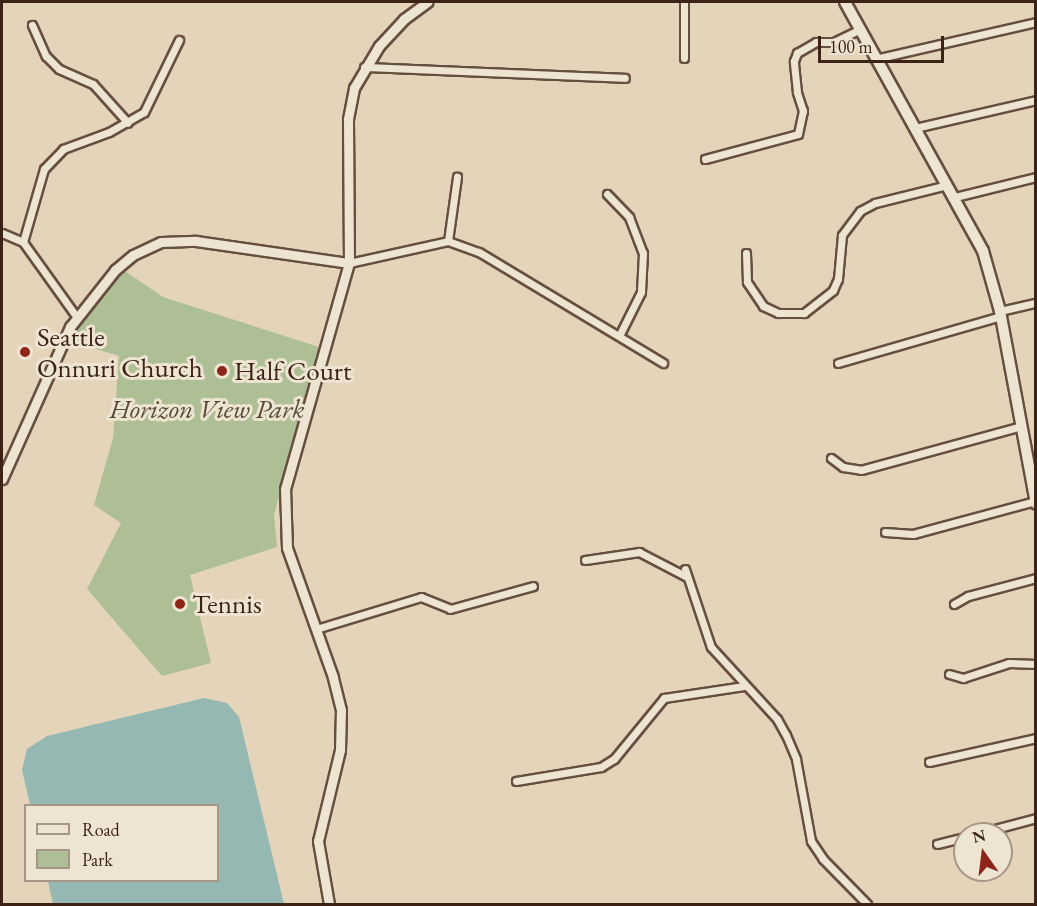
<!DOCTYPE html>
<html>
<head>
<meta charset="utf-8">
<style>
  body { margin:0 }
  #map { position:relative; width:1037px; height:906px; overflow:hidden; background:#e4d5ba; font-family:"EB Garamond",serif }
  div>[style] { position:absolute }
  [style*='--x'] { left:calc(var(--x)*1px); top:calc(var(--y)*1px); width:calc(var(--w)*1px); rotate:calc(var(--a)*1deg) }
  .green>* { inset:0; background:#aebe95 }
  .water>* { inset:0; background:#95b8b2 }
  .roads { filter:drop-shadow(2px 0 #674f40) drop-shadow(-2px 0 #674f40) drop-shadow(0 2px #674f40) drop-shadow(0 -2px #674f40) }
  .minor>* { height:7px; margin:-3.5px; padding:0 3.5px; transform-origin:3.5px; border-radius:3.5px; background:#ede4d2 }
  .tertiary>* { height:9px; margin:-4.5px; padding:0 4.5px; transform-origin:4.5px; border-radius:4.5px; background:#ede4d2 }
  .secondary>* { height:10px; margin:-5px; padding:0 5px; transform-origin:5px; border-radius:5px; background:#ede4d2 }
  .dots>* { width:16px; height:16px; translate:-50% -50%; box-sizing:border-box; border:3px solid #ede4d2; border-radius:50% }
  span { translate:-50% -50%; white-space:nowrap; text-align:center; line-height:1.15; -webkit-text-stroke:6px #ede4d2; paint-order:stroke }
  .poi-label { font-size:27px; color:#3d2217 }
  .left { translate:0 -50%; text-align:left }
  .park-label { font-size:27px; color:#594936; font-style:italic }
  .frame { position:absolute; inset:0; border:3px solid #3d2217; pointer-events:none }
  .legend { position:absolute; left:24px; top:804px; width:195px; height:78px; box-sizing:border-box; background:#ede4d2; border:2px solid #a79687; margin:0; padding:8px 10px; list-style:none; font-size:18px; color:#3d2217 }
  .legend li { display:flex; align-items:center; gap:12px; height:30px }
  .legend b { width:30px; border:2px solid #a79687 }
  .north { position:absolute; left:953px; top:822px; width:60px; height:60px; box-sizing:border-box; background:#ede4d2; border:2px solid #a79687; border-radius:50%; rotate:346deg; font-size:16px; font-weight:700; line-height:24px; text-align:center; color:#3d2217 }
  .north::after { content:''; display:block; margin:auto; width:21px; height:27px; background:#8f2418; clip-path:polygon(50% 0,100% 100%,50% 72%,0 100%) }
  .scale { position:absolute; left:818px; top:36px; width:126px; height:27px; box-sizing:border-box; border:3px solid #3d2217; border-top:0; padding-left:8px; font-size:18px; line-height:21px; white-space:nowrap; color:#3d2217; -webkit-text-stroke:4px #ede4d2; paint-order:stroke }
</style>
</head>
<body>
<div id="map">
  <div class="green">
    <div style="clip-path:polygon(122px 269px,163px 297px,319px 347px,274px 515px,277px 547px,190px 575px,211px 663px,162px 676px,87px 589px,121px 523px,94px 505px,113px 438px,119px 356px,67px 340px,85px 305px)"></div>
  </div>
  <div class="water">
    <div style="clip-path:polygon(204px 698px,227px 703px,239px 717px,284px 904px,53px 904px,48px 881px,218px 880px,218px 806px,30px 805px,22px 770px,27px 749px,47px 736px)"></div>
  </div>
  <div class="roads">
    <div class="minor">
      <div style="--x:684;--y:2;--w:56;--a:90"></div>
      <div style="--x:32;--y:25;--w:34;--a:66"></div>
      <div style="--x:46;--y:56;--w:18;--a:45"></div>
      <div style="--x:59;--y:69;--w:37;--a:24"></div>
      <div style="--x:93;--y:84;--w:52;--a:48.1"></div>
      <div style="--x:875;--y:59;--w:165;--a:-12.9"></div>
      <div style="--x:364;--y:67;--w:261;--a:2.4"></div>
      <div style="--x:915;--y:128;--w:124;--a:-13"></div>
      <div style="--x:705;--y:159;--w:96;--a:-15"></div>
      <div style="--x:798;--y:134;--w:24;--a:-78"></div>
      <div style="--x:803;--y:111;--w:20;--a:-108"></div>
      <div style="--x:797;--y:92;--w:31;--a:-96"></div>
      <div style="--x:794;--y:61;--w:9;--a:-69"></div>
      <div style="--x:797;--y:53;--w:22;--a:-30"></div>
      <div style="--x:816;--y:42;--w:18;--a:0"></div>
      <div style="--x:834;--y:42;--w:28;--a:-26"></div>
      <div style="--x:607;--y:194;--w:32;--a:46"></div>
      <div style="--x:629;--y:217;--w:39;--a:69"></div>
      <div style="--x:643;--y:253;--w:39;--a:93"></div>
      <div style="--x:641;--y:292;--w:49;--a:116.6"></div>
      <div style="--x:955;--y:197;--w:83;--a:-13.9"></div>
      <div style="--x:2;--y:233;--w:23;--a:23"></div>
      <div style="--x:23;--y:242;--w:91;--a:54.4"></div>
      <div style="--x:448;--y:241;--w:65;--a:-82"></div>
      <div style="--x:23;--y:242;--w:76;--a:-74"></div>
      <div style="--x:44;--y:169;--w:28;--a:-46"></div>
      <div style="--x:63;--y:149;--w:49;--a:-20.3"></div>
      <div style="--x:109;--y:132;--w:40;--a:-29.7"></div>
      <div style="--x:144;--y:112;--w:80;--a:-64.1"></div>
      <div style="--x:746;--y:253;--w:29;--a:88"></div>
      <div style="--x:747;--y:282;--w:29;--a:56"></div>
      <div style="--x:763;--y:306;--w:17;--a:25"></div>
      <div style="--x:778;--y:313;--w:26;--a:0"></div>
      <div style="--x:804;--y:313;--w:37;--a:-38"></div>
      <div style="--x:833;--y:290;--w:12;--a:-66"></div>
      <div style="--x:838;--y:279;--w:44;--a:-84.8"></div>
      <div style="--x:842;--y:235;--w:30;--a:-53"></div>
      <div style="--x:860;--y:211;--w:17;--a:-28"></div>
      <div style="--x:875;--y:203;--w:74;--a:-14"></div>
      <div style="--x:349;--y:263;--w:101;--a:-12.5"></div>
      <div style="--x:448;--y:241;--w:33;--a:20"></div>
      <div style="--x:479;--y:252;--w:215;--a:31.1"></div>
      <div style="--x:1000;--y:311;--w:37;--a:-13"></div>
      <div style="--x:838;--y:363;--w:170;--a:-16.1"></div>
      <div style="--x:831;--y:458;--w:15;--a:37"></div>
      <div style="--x:843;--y:467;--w:18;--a:9"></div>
      <div style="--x:861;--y:470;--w:167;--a:-15.3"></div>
      <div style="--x:885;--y:532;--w:28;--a:4"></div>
      <div style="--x:913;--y:534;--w:126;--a:-15.1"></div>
      <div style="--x:585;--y:560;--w:55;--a:-8.4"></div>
      <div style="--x:639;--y:552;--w:54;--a:27.5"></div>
      <div style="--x:685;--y:569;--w:82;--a:71.6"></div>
      <div style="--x:711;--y:647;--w:98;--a:47.5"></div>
      <div style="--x:777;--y:719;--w:18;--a:61"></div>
      <div style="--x:786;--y:735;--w:26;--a:67"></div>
      <div style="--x:796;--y:759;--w:83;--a:79.6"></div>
      <div style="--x:811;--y:841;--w:22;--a:56"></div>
      <div style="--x:823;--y:859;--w:63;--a:45.6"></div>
      <div style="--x:954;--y:604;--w:16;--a:-30"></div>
      <div style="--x:968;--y:596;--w:70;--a:-14.8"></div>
      <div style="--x:316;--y:629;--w:110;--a:-16.9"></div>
      <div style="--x:421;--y:597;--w:31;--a:22"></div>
      <div style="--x:450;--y:609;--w:86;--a:-15.5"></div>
      <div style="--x:949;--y:674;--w:15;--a:16"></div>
      <div style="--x:963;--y:678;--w:48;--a:-18.1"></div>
      <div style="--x:1009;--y:663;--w:27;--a:2"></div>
      <div style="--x:929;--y:762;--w:110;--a:-12.6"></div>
      <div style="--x:516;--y:781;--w:86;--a:-9.4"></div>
      <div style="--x:601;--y:767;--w:15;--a:-32"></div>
      <div style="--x:614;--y:759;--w:79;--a:-50.7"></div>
      <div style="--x:664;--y:698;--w:81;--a:-8.5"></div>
      <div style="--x:976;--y:834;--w:62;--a:-14.9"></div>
      <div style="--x:937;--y:844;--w:29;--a:-14"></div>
    </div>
    <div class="tertiary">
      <div style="--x:2;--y:479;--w:167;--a:-65.9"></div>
      <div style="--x:70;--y:327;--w:73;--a:-51.7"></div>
      <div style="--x:115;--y:270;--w:23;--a:-40"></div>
      <div style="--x:133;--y:255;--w:31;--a:-25"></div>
      <div style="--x:161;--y:242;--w:35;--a:-2"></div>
      <div style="--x:196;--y:241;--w:155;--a:8.2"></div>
      <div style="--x:329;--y:904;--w:64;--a:-99.9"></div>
      <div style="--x:318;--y:841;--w:94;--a:-76.4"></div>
      <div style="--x:340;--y:750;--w:40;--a:-88.6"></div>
      <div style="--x:341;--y:710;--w:34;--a:-104"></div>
      <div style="--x:333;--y:677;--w:137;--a:-109.6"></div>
      <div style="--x:287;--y:548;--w:59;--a:-91.9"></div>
      <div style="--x:285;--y:489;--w:235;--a:-74.2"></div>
      <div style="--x:349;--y:263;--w:144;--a:-90.4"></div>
      <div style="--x:348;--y:119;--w:32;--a:-79"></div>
      <div style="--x:354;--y:88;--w:49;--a:-59.2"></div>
      <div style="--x:379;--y:46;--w:37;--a:-47"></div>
      <div style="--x:404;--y:19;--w:29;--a:-36"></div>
    </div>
    <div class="secondary">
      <div style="--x:845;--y:2;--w:285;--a:61"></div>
      <div style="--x:983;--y:251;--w:62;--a:74.2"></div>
      <div style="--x:1000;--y:311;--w:196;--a:79.4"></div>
    </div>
  </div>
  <div class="dots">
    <div style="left:25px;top:352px;background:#8f2418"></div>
    <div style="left:222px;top:371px;background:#8f2418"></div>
    <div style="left:180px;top:604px;background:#8f2418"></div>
  </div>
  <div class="poi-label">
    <span class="left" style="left:37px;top:352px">Seattle<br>Onnuri Church</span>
    <span class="left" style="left:234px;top:371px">Half Court</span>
    <span class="left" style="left:192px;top:604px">Tennis</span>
  </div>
  <div class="park-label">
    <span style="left:207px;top:409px">Horizon View Park</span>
  </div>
  <div class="frame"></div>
  <ul class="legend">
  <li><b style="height:8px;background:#ede4d2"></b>Road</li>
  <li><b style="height:16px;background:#aebe95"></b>Park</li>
  </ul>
  <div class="north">N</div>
  <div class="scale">100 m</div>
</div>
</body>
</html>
